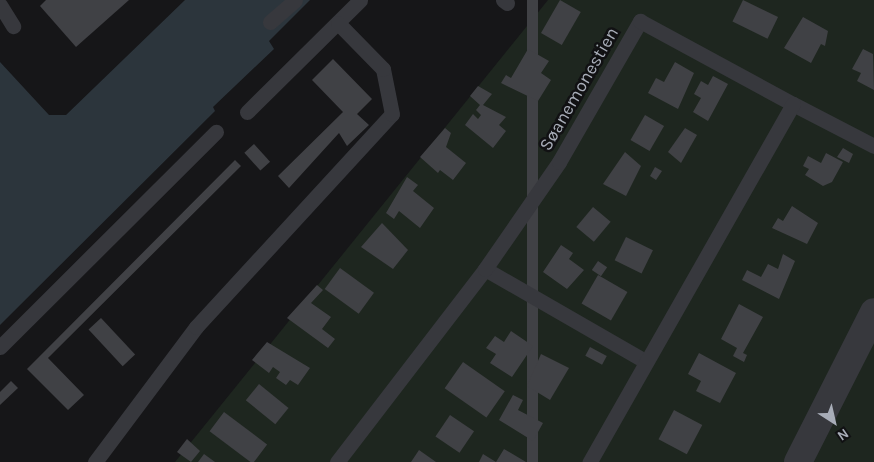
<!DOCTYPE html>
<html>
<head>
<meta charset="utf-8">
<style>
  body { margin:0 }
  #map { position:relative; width:874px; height:462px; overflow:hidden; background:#161618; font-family:Karla,sans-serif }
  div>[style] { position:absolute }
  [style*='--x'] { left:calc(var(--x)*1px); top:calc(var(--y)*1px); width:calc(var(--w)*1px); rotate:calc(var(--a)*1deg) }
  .green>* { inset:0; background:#1e261f }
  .water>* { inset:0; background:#2c353c }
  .building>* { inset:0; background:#404145; transform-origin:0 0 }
  .service>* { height:15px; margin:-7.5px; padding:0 7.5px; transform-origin:7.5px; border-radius:7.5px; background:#37383d }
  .minor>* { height:28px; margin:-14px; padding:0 14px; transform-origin:14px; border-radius:14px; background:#37383d }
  span { translate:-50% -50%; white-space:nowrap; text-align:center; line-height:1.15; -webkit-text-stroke:5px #111113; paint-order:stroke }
  .street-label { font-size:18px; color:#a8adb8 }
  .north { position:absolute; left:809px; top:397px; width:50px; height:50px; -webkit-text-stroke:4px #111113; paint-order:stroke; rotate:145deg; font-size:14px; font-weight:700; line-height:20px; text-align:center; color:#a8adb8 }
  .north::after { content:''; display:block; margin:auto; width:18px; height:22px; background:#a8adb8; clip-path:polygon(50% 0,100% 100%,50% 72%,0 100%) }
</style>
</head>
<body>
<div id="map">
  <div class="green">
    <div style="clip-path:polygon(548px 0,874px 0,874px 462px,175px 462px)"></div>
  </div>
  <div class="water">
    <div style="clip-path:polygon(185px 0,310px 0,269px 41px,274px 49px,213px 107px,215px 111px,0 325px,0 62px,49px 115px,66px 115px)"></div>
  </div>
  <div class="building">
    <div style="clip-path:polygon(46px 0,129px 0,76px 47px,40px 6px)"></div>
    <div style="left:527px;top:0;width:11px;height:594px"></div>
    <div style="left:560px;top:0;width:24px;height:38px;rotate:30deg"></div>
    <div style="left:743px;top:0;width:39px;height:24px;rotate:26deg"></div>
    <div style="clip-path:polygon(803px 17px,828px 31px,825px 46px,821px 44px,811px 63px,784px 48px)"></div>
    <div style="clip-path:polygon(528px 49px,549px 61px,541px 73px,551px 80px,538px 101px,501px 83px,506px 75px,511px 78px)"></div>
    <div style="clip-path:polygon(863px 49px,873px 54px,874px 90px,857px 81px,861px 73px,852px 69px)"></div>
    <div style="clip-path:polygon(333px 59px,372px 99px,357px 114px,369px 125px,347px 146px,339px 133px,289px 188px,278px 176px,343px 112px,312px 80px)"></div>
    <div style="clip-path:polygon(675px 62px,694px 73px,678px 109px,648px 93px,656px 78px,664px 82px)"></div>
    <div style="clip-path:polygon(713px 76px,728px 84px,708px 121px,693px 112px,701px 98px,694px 94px,701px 81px,708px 85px)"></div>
    <div style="clip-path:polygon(478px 86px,492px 94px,483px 105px,506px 117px,499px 125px,506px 131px,493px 148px,465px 125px,473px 114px,478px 119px,481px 115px,476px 110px,480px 105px,470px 96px)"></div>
    <div style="left:645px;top:115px;width:22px;height:29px;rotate:30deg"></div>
    <div style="clip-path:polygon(445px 128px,451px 133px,446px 147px,466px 163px,453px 180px,440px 170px,438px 173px,420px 157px)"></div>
    <div style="clip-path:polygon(685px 128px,697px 135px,681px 163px,668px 152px)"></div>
    <div style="left:254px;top:144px;width:24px;height:13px;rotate:48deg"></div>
    <div style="clip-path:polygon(843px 148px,853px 154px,849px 163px,837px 157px)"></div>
    <div style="clip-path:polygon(625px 152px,641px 166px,626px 196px,603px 184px)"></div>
    <div style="clip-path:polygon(826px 153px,843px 162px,832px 182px,823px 186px,805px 175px,809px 169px,803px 166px,808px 156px,821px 163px)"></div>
    <div style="clip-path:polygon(235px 160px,241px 166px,48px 358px,84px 395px,68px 410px,27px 369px)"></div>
    <div style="clip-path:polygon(655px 167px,662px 171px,656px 180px,650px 176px)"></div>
    <div style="clip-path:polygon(407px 177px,418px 185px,413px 191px,434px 208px,420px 228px,399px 211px,394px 219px,386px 213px)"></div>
    <div style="clip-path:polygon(792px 206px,818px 223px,807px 244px,772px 228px,778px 218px,783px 221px)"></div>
    <div style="left:593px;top:207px;width:23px;height:26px;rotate:40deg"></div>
    <div style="clip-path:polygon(382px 223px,408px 250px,393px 269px,361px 247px)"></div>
    <div style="left:626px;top:237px;width:30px;height:26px;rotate:26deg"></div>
    <div style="clip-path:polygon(561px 245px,573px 253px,569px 259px,584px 270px,567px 289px,543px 272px)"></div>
    <div style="clip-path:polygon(783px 254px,795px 261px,779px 299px,742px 280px,747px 270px,761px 277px,768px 264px,778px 269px)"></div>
    <div style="left:598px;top:261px;width:11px;height:11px;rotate:34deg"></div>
    <div style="left:340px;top:268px;width:42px;height:26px;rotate:36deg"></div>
    <div style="left:598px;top:275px;width:34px;height:33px;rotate:30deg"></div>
    <div style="clip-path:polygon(317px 285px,323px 290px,311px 303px,331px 317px,322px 329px,335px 339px,328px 348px,287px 318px)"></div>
    <div style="clip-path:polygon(739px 304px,763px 317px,743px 353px,747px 355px,744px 362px,733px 356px,737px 348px,721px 339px)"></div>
    <div style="left:101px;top:318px;width:50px;height:17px;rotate:47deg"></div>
    <div style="clip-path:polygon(511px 331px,533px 346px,512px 377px,490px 363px,496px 354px,486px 348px,495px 336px,504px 342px)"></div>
    <div style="clip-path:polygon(267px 342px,310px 368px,298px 385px,290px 380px,286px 385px,276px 378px,280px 372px,273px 367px,269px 373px,252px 360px)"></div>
    <div style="left:590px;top:347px;width:19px;height:10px;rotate:28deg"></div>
    <div style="clip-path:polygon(699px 353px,736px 373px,720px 403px,696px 391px,701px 381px,688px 374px)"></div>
    <div style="clip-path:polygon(541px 354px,569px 368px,550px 400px,527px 386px)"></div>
    <div style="left:463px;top:362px;width:51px;height:32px;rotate:35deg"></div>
    <div style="clip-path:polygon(11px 381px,18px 388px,0 405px,0 392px)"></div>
    <div style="left:259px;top:384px;width:38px;height:21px;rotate:39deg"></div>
    <div style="clip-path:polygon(513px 395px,523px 400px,518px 410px,543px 423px,533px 441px,499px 420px)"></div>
    <div style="left:674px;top:410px;width:32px;height:33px;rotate:28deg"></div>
    <div style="left:224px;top:412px;width:54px;height:24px;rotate:37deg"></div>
    <div style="left:450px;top:415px;width:29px;height:26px;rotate:34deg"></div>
    <div style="clip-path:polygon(187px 439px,200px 451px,191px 462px,177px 452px)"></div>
    <div style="clip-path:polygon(504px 449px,526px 462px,479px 462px,483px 454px,496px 462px)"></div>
    <div style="clip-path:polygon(419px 450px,436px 462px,411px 462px)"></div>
    <div style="clip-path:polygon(204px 454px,215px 462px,198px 462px)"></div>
  </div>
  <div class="service">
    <div style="--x:503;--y:0;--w:5;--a:37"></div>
    <div style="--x:0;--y:5;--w:25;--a:58"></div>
    <div style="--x:270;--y:22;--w:33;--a:-41"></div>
    <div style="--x:793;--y:104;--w:91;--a:27.4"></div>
    <div style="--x:247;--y:112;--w:159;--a:-44.7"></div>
    <div style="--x:485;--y:269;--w:185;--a:29.9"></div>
    <div style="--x:0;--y:347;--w:305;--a:-44.9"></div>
    <div style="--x:95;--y:462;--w:169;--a:-53.2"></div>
    <div style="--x:196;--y:327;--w:289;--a:-47.4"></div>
    <div style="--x:392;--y:114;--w:46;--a:-101.3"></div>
    <div style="--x:383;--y:69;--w:64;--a:-134.4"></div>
    <div style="--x:337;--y:462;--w:243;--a:-52.5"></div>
    <div style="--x:485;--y:269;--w:130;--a:-55.3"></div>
    <div style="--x:559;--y:162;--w:163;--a:-60.1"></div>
    <div style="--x:640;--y:21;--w:174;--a:28.5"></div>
    <div style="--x:793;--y:104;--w:412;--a:119.6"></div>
  </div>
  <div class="minor">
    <div style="--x:798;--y:462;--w:168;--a:-63.1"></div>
  </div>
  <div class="street-label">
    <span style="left:579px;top:89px;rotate:-60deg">Søanemonestien</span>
  </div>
  <div class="north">N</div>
</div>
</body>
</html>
